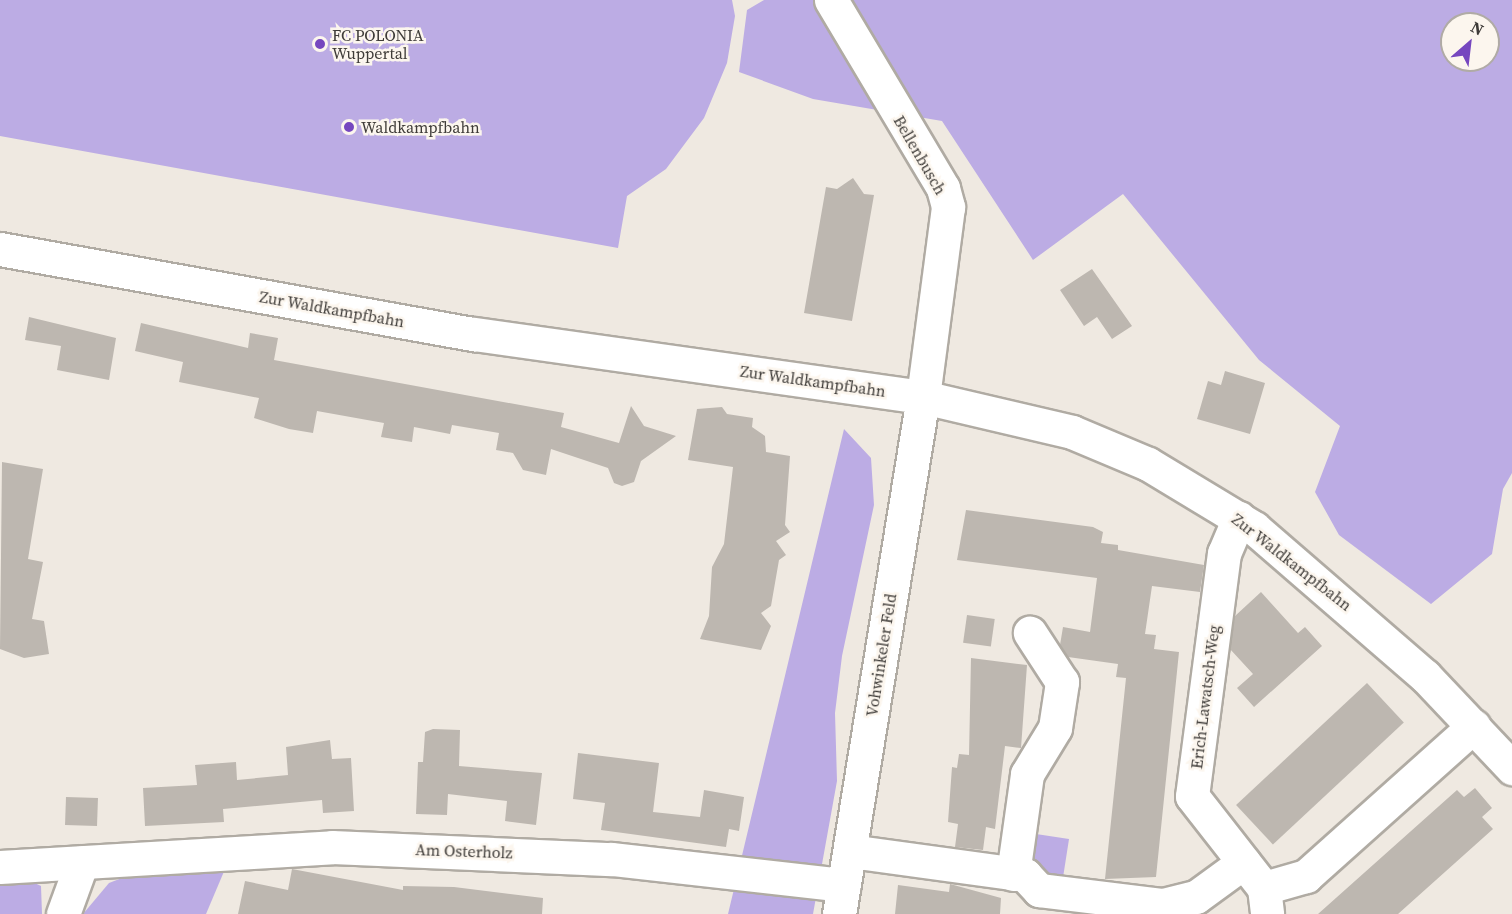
<!DOCTYPE html>
<html>
<head>
<meta charset="utf-8">
<style>
  body { margin:0 }
  #map { position:relative; width:1512px; height:914px; overflow:hidden; background:#efe9e1; font-family:"Source Serif 4",serif }
  div>[style] { position:absolute }
  [style*='--x'] { left:calc(var(--x)*1px); top:calc(var(--y)*1px); width:calc(var(--w)*1px); rotate:calc(var(--a)*1deg) }
  .green>* { inset:0; background:#bcace4 }
  .building>* { inset:0; background:#bdb7b0; transform-origin:0 0 }
  .roads { filter:drop-shadow(2px 0 #b0aba3) drop-shadow(-2px 0 #b0aba3) drop-shadow(0 2px #b0aba3) drop-shadow(0 -2px #b0aba3) }
  .minor>* { height:33px; margin:-16.5px; padding:0 16.5px; transform-origin:16.5px; border-radius:16.5px; background:#fff }
  .tertiary>* { height:33px; margin:-16.5px; padding:0 16.5px; transform-origin:16.5px; border-radius:16.5px; background:#fff }
  .secondary>* { height:33px; margin:-16.5px; padding:0 16.5px; transform-origin:16.5px; border-radius:16.5px; background:#fff }
  .dots>* { width:16px; height:16px; translate:-50% -50%; box-sizing:border-box; border:3px solid #fcf6ee; border-radius:50% }
  span { translate:-50% -50%; white-space:nowrap; text-align:center; line-height:1.15; -webkit-text-stroke:5px #fcf6ee; paint-order:stroke }
  .poi-label { font-size:16px; color:#3e3b38 }
  .left { translate:0 -50%; text-align:left }
  .street-label { font-size:16px; color:#3e3b38 }
  .north { position:absolute; left:1440px; top:12px; width:60px; height:60px; box-sizing:border-box; background:#fcf6ee; border:2px solid #b0aba5; border-radius:50%; rotate:28deg; font-size:16px; font-weight:700; line-height:24px; text-align:center; color:#3e3b38 }
  .north::after { content:''; display:block; margin:auto; width:21px; height:27px; background:#7647bf; clip-path:polygon(50% 0,100% 100%,50% 72%,0 100%) }
</style>
</head>
<body>
<div id="map">
  <div class="green">
    <div style="clip-path:polygon(0 0,732px 0,735px 16px,727px 63px,704px 118px,666px 169px,627px 196px,618px 248px,0 136px)"></div>
    <div style="clip-path:polygon(evenodd,764px 0,1512px 0,1512px 473px,1503px 489px,1492px 554px,1431px 604px,1339px 535px,1315px 492px,1340px 426px,1259px 360px,1123px 194px,1033px 260px,942px 121px,813px 99px,739px 72px,747px 10px,764px 0,1452px 24px,1488px 24px,1488px 60px,1452px 60px,1452px 24px)"></div>
    <div style="clip-path:polygon(844px 429px,871px 458px,874px 505px,842px 656px,835px 713px,837px 781px,813px 914px,728px 914px)"></div>
    <div style="clip-path:polygon(1036px 834px,1069px 839px,1062px 884px,1046px 882px,1032px 864px)"></div>
    <div style="clip-path:polygon(228px 862px,206px 914px,83px 914px,109px 883px,148px 868px)"></div>
    <div style="clip-path:polygon(24px 878px,41px 886px,42px 914px,0 914px,0 879px)"></div>
  </div>
  <div class="building">
    <div style="clip-path:polygon(853px 178px,864px 194px,874px 195px,852px 321px,804px 313px,826px 187px,837px 189px)"></div>
    <div style="clip-path:polygon(1092px 269px,1132px 326px,1112px 339px,1097px 317px,1084px 326px,1060px 290px)"></div>
    <div style="clip-path:polygon(29px 317px,116px 338px,109px 380px,57px 370px,61px 346px,25px 340px)"></div>
    <div style="clip-path:polygon(141px 323px,248px 348px,250px 333px,278px 338px,274px 360px,564px 413px,561px 427px,619px 443px,631px 406px,644px 426px,676px 436px,641px 461px,634px 482px,622px 486px,614px 483px,608px 468px,551px 449px,546px 475px,523px 470px,513px 453px,496px 450px,499px 433px,452px 425px,450px 434px,414px 427px,412px 442px,381px 437px,384px 423px,317px 411px,313px 433px,289px 429px,254px 418px,259px 398px,179px 382px,183px 362px,135px 351px)"></div>
    <div style="clip-path:polygon(1225px 371px,1265px 383px,1250px 434px,1197px 419px,1208px 381px,1221px 385px)"></div>
    <div style="clip-path:polygon(722px 407px,727px 414px,753px 418px,752px 427px,765px 436px,766px 452px,790px 456px,785px 525px,790px 532px,776px 541px,786px 555px,779px 560px,771px 606px,761px 613px,771px 626px,761px 650px,700px 639px,709px 616px,712px 567px,724px 544px,733px 467px,688px 460px,697px 409px)"></div>
    <div style="clip-path:polygon(2px 462px,43px 469px,28px 559px,43px 562px,32px 619px,44px 621px,49px 654px,24px 658px,0 649px)"></div>
    <div style="clip-path:polygon(966px 510px,1093px 527px,1103px 532px,1101px 543px,1118px 545px,1118px 550px,1204px 565px,1200px 592px,1152px 586px,1145px 634px,1156px 635px,1154px 649px,1179px 652px,1156px 877px,1105px 879px,1126px 678px,1116px 677px,1118px 664px,1068px 657px,1060px 645px,1063px 627px,1090px 632px,1097px 578px,957px 560px)"></div>
    <div style="clip-path:polygon(1261px 592px,1298px 633px,1305px 627px,1322px 646px,1254px 707px,1237px 688px,1253px 674px,1230px 649px,1235px 616px)"></div>
    <div style="left:967px;top:615px;width:28px;height:28px;rotate:8deg"></div>
    <div style="clip-path:polygon(971px 658px,1027px 665px,1021px 748px,1005px 746px,995px 829px,986px 827px,983px 850px,955px 847px,958px 824px,948px 822px,952px 767px,957px 768px,959px 754px,969px 755px)"></div>
    <div style="left:1367px;top:683px;width:54px;height:179px;rotate:47deg"></div>
    <div style="clip-path:polygon(433px 729px,460px 730px,459px 766px,542px 773px,536px 825px,505px 821px,507px 801px,448px 794px,447px 815px,416px 814px,418px 762px,423px 762px,425px 732px)"></div>
    <div style="clip-path:polygon(330px 740px,332px 759px,351px 758px,354px 811px,323px 813px,322px 800px,223px 809px,224px 822px,145px 826px,143px 788px,197px 785px,195px 765px,236px 762px,237px 780px,288px 775px,286px 747px)"></div>
    <div style="clip-path:polygon(578px 753px,659px 763px,653px 812px,700px 817px,704px 790px,744px 797px,739px 831px,729px 829px,726px 847px,601px 830px,605px 803px,573px 799px)"></div>
    <div style="clip-path:polygon(1475px 788px,1492px 808px,1482px 817px,1493px 829px,1398px 914px,1318px 914px,1457px 790px,1464px 797px)"></div>
    <div style="left:66px;top:797px;width:32px;height:28px;rotate:2deg"></div>
    <div style="clip-path:polygon(292px 869px,403px 890px,403px 886px,454px 887px,543px 898px,542px 914px,238px 914px,245px 881px,288px 890px)"></div>
    <div style="clip-path:polygon(950px 884px,1001px 898px,1000px 914px,895px 914px,898px 885px,949px 892px)"></div>
  </div>
  <div class="roads">
    <div class="minor">
      <div style="--x:831;--y:0;--w:219;--a:59.2"></div>
      <div style="--x:943;--y:188;--w:20;--a:75"></div>
      <div style="--x:948;--y:207;--w:192;--a:97.5"></div>
      <div style="--x:1239;--y:518;--w:38;--a:113"></div>
      <div style="--x:1224;--y:553;--w:245;--a:97.5"></div>
      <div style="--x:1192;--y:796;--w:117;--a:52"></div>
      <div style="--x:1264;--y:888;--w:26;--a:83"></div>
      <div style="--x:850;--y:851;--w:177;--a:7.8"></div>
      <div style="--x:1025;--y:875;--w:21;--a:47"></div>
      <div style="--x:1039;--y:890;--w:125;--a:6.9"></div>
      <div style="--x:1163;--y:905;--w:34;--a:-14"></div>
      <div style="--x:1196;--y:897;--w:59;--a:-36.1"></div>
      <div style="--x:0;--y:867;--w:333;--a:-3.4"></div>
      <div style="--x:332;--y:847;--w:280;--a:2.5"></div>
      <div style="--x:612;--y:859;--w:233;--a:6.4"></div>
      <div style="--x:1013;--y:874;--w:101;--a:-82"></div>
      <div style="--x:1027;--y:774;--w:54;--a:-58.7"></div>
      <div style="--x:1055;--y:728;--w:47;--a:-81.3"></div>
      <div style="--x:1062;--y:682;--w:59;--a:-123.1"></div>
      <div style="--x:1264;--y:888;--w:44;--a:-15.9"></div>
      <div style="--x:1306;--y:876;--w:225;--a:-41.8"></div>
      <div style="--x:63;--y:914;--w:55;--a:-69.9"></div>
    </div>
    <div class="tertiary">
      <div style="--x:839;--y:914;--w:524;--a:-80.77"></div>
    </div>
    <div class="secondary">
      <div style="--x:0;--y:249;--w:482;--a:10.2"></div>
      <div style="--x:474;--y:334;--w:453;--a:8"></div>
      <div style="--x:923;--y:397;--w:153;--a:13.2"></div>
      <div style="--x:1072;--y:432;--w:82;--a:22.8"></div>
      <div style="--x:1148;--y:464;--w:124;--a:31.1"></div>
      <div style="--x:1254;--y:528;--w:226;--a:40.9"></div>
      <div style="--x:1425;--y:676;--w:127;--a:46.6"></div>
    </div>
  </div>
  <div class="dots">
    <div style="left:320px;top:44px;background:#7647bf"></div>
    <div style="left:349px;top:127px;background:#7647bf"></div>
  </div>
  <div class="poi-label">
    <span class="left" style="left:332px;top:44px">FC POLONIA<br>Wuppertal</span>
    <span class="left" style="left:361px;top:127px">Waldkampfbahn</span>
  </div>
  <div class="street-label">
    <span style="left:920px;top:155px;rotate:60deg">Bellenbusch</span>
    <span style="left:332px;top:309px;rotate:10deg">Zur Waldkampfbahn</span>
    <span style="left:813px;top:381px;rotate:8deg">Zur Waldkampfbahn</span>
    <span style="left:1292px;top:562px;rotate:38deg">Zur Waldkampfbahn</span>
    <span style="left:881px;top:655px;rotate:-81deg">Vohwinkeler Feld</span>
    <span style="left:1205px;top:697px;rotate:-83deg">Erich-Lawatsch-Weg</span>
    <span style="left:464px;top:851px;rotate:2deg">Am Osterholz</span>
  </div>
  <div class="north">N</div>
</div>
</body>
</html>
